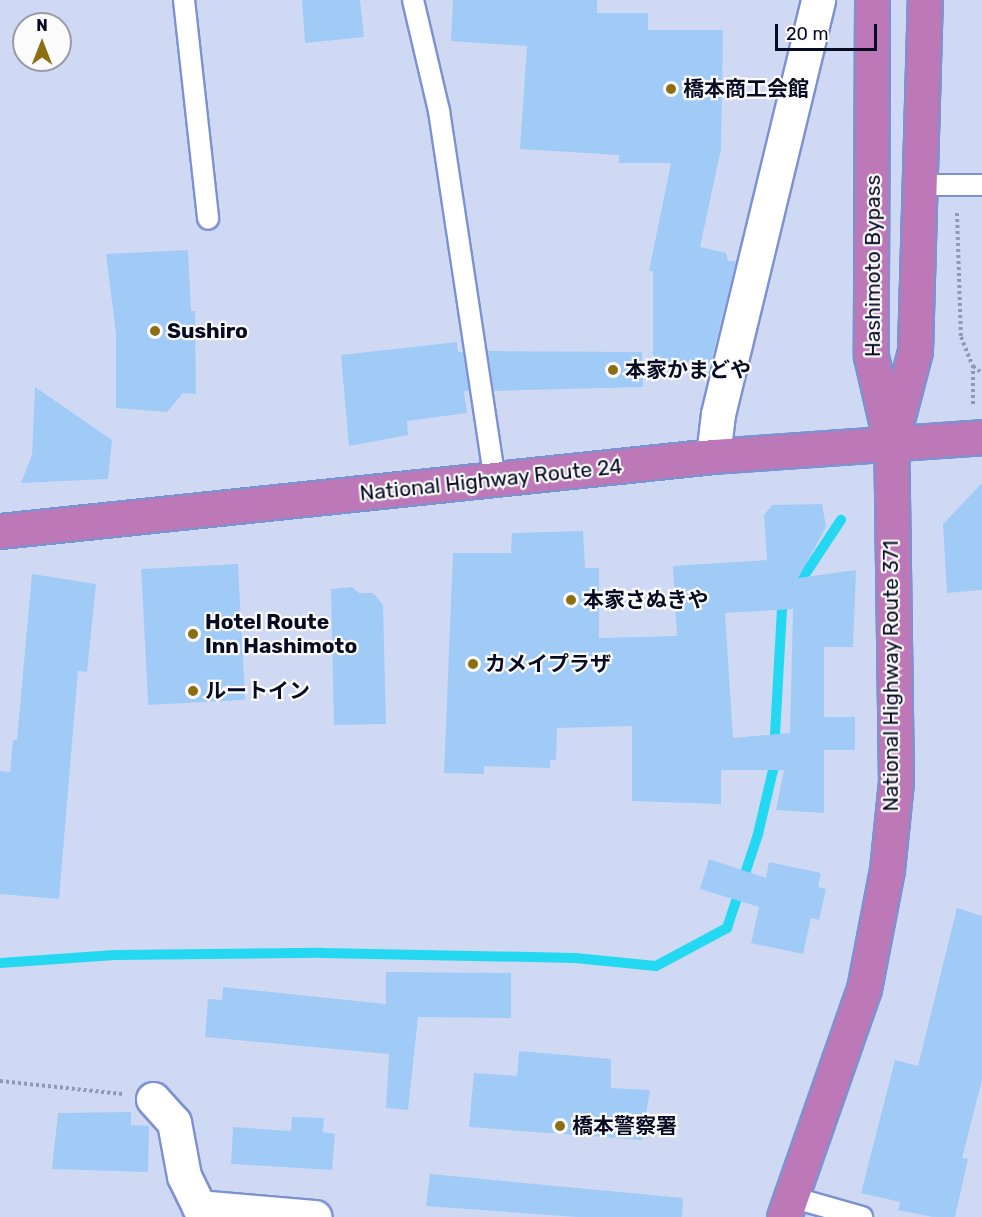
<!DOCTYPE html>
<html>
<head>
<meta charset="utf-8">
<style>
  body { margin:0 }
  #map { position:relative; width:982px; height:1217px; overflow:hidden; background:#d0d9f4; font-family:Rubik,"Noto Sans JP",sans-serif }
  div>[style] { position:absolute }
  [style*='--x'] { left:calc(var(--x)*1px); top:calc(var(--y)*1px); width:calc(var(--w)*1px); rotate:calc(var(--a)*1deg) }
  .stream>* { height:10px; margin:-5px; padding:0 5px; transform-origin:5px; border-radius:5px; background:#24d8f1 }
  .building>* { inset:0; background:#a1cbf7; transform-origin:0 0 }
  .path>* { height:4px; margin-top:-2px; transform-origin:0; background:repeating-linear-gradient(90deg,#9199b3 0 3px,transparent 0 6px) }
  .roads { filter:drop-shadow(2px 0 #7d92d0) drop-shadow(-2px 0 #7d92d0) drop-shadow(0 2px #7d92d0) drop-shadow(0 -2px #7d92d0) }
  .lane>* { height:20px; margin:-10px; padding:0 10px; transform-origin:10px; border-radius:10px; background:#fff }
  .street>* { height:33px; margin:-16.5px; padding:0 16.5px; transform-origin:16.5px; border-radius:16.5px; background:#fff }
  .highway>* { height:33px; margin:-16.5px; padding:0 16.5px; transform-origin:16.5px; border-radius:16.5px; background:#bd78b7 }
  .dots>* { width:16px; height:16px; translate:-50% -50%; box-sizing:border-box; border:3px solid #fbfbfb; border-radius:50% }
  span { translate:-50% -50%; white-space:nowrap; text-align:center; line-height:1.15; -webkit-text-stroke:4.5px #fbfbfb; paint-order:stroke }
  .poi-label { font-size:21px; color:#070c23; font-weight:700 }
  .left { translate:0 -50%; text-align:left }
  .street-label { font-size:21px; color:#070c23 }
  .north { position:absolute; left:12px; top:12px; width:60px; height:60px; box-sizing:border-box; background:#fbfbfb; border:2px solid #999ba5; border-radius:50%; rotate:0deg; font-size:16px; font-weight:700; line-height:24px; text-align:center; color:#070c23 }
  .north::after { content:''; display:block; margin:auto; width:21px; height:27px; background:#8c6f12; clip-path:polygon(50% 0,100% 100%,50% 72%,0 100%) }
  .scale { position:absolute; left:775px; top:24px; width:102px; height:27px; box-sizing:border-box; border:3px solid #070c23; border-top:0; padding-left:8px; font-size:18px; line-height:21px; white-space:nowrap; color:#070c23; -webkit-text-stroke:4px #fbfbfb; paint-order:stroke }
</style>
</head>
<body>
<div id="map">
  <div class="stream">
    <div style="--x:0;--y:963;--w:115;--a:-4"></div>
    <div style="--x:115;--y:955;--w:206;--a:-0.6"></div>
    <div style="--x:321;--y:953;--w:254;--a:1.1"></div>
    <div style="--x:575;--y:958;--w:81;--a:5.6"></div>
    <div style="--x:656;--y:966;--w:81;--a:-28.2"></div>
    <div style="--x:727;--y:928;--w:99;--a:-71.7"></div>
    <div style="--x:758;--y:834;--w:66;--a:-76.8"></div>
    <div style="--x:773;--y:770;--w:161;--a:-86.8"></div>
    <div style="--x:782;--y:609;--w:107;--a:-56.5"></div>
  </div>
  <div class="building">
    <div style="clip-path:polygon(302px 0,360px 0,364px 37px,305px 43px)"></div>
    <div style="clip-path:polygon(453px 0,597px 0,597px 13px,648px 13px,648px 30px,723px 30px,721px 149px,700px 247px,726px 253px,728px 261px,736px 261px,711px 362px,653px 363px,653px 271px,649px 271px,671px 163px,619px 163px,619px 155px,520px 149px,527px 46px,451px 41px)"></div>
    <div style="clip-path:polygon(188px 250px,191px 311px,195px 311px,196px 394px,183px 393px,167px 412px,116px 408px,116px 334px,106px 254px)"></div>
    <div style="clip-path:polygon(457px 342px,458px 352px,463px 352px,469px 391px,464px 391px,467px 413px,407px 421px,408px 435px,349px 446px,341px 355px)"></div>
    <div style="clip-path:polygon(488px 351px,642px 352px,643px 387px,494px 391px)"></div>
    <div style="clip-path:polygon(35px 387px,112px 440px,108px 479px,21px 483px,32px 455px)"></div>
    <div style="clip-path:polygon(982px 483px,982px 590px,947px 593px,943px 524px)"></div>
    <div style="clip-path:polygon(evenodd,822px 504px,826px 527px,798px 578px,856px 570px,853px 647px,824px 647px,824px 717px,855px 717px,855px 750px,824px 750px,824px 813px,776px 810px,784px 770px,721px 770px,721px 804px,632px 801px,632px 726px,557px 728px,556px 760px,550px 760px,550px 768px,484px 766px,484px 774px,444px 773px,453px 553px,511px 553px,512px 533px,583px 531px,585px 568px,599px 568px,599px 638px,677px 636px,673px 566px,767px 560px,764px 515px,772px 505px,822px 504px,793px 609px,790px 733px,733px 738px,725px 613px,793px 609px)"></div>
    <div style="left:238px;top:564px;width:136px;height:97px;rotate:87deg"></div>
    <div style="clip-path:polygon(32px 574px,96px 584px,87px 672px,78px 671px,59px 899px,0 894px,0 771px,10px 772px,13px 740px,17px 740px)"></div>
    <div style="clip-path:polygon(352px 587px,359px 593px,373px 593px,383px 605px,386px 724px,334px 725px,331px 589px)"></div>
    <div style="clip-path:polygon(709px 859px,766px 878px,769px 862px,821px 873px,818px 887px,826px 889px,819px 920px,811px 918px,803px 954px,751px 943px,759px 907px,700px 889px)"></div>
    <div style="clip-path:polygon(957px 908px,982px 916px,982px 1080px,962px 1158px,968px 1159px,955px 1217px,933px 1217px,898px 1210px,900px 1202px,861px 1193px,895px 1060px,918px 1066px)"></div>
    <div style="clip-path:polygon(386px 972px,511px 973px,511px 1018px,418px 1017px,408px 1110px,386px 1108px,389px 1054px,205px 1037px,208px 999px,222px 1000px,223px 987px,386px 1004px)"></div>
    <div style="clip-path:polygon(519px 1051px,611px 1059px,611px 1088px,650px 1090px,642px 1140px,469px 1127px,474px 1073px,517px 1076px)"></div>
    <div style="clip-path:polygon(131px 1112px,131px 1125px,149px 1126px,148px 1172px,52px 1169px,58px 1113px)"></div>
    <div style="clip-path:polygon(292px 1117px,324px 1118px,323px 1132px,335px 1134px,332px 1170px,231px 1164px,233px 1127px,291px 1131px)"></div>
    <div style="clip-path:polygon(430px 1174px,683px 1198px,682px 1217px,577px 1217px,426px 1206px)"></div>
  </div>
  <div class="path">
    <div style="--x:957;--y:213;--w:124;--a:88.2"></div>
    <div style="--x:961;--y:337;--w:31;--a:68"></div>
    <div style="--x:973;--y:366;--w:11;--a:38"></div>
    <div style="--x:973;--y:404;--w:38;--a:-90"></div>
    <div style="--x:0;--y:1081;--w:123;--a:6.1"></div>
  </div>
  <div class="roads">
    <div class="lane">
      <div style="--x:184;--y:0;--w:220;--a:83.7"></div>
      <div style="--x:413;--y:0;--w:114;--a:76.8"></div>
      <div style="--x:439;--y:111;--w:373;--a:81.4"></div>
      <div style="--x:922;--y:185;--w:60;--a:0"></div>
      <div style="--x:791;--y:1197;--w:74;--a:15.7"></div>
    </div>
    <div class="street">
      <div style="--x:713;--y:456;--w:42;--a:-83.2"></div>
      <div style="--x:718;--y:414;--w:426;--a:-76.4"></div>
      <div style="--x:153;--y:1099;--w:31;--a:48"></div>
      <div style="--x:174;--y:1122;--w:55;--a:79.5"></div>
      <div style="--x:184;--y:1176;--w:34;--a:64"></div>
      <div style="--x:199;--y:1207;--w:116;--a:4.9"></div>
    </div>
    <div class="highway">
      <div style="--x:872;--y:0;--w:356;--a:90.2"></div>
      <div style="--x:871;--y:356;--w:85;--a:77.1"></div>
      <div style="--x:0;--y:531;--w:717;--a:-6"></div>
      <div style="--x:713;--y:456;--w:270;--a:-4"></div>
      <div style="--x:784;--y:1217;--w:242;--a:-70.7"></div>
      <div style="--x:864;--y:989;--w:121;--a:-79.1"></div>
      <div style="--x:887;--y:870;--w:88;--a:-84.2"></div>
      <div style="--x:896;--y:782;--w:339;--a:-90.8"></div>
      <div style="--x:891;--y:443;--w:95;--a:-75.4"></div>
      <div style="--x:915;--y:351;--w:351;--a:-88.4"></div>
    </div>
  </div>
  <div class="dots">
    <div style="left:671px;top:89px;background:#8c6f12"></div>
    <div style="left:155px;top:331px;background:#8c6f12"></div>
    <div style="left:613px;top:370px;background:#8c6f12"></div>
    <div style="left:571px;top:600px;background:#8c6f12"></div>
    <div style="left:193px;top:634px;background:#8c6f12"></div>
    <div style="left:473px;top:664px;background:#8c6f12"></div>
    <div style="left:193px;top:691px;background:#8c6f12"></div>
    <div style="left:560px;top:1126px;background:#8c6f12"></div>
  </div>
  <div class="poi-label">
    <span class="left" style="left:683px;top:89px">橋本商工会館</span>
    <span class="left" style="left:167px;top:331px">Sushiro</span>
    <span class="left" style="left:625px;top:370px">本家かまどや</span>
    <span class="left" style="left:583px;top:600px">本家さぬきや</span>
    <span class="left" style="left:205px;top:634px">Hotel Route<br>Inn Hashimoto</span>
    <span class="left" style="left:485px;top:664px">カメイプラザ</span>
    <span class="left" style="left:205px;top:691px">ルートイン</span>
    <span class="left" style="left:572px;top:1126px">橋本警察署</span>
  </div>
  <div class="street-label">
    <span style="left:873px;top:266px;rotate:-90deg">Hashimoto Bypass</span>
    <span style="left:491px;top:480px;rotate:-6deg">National Highway Route 24</span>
    <span style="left:891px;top:676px;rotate:-90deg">National Highway Route 371</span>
  </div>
  <div class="north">N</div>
  <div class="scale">20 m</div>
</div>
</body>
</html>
